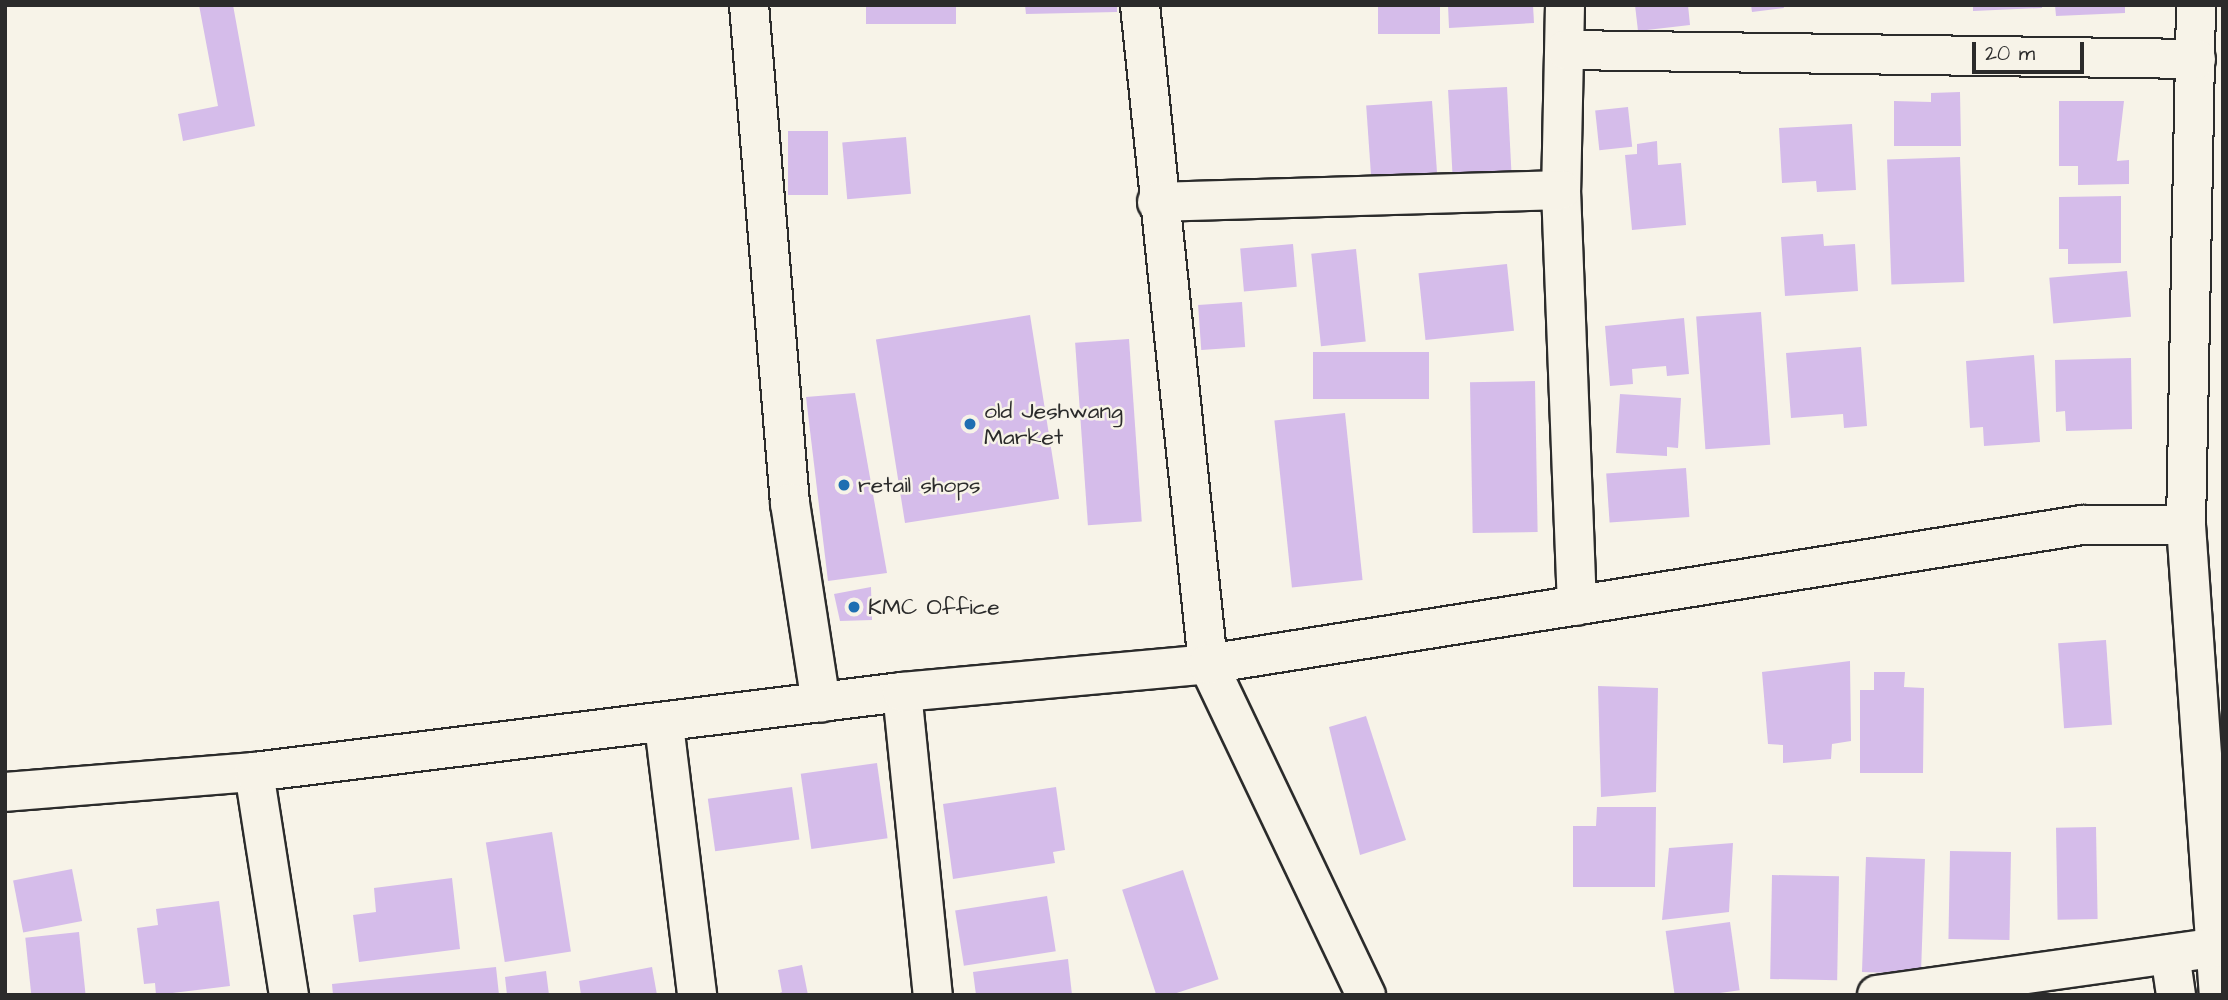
<!DOCTYPE html>
<html>
<head>
<meta charset="utf-8">
<style>
  body { margin:0 }
  #map { position:relative; width:2228px; height:1000px; overflow:hidden; background:#f7f3e8; font-family:"Architects Daughter",sans-serif }
  div>[style] { position:absolute }
  [style*='--x'] { left:calc(var(--x)*1px); top:calc(var(--y)*1px); width:calc(var(--w)*1px); rotate:calc(var(--a)*1deg) }
  .building>* { inset:0; background:#d5bcea; transform-origin:0 0 }
  .roads { filter:drop-shadow(2px 0 #2b2b2b) drop-shadow(-2px 0 #2b2b2b) drop-shadow(0 2px #2b2b2b) drop-shadow(0 -2px #2b2b2b) }
  .minor>* { height:38px; margin:-19px; padding:0 19px; transform-origin:19px; border-radius:19px; background:#f7f3e8 }
  .dots>* { width:19px; height:19px; translate:-50% -50%; box-sizing:border-box; border:4px solid #f7f3e8; border-radius:50% }
  span { translate:-50% -50%; white-space:nowrap; text-align:center; line-height:1.15; -webkit-text-stroke:5px #f7f3e8; paint-order:stroke }
  .poi-label { font-size:23px; color:#2b2b2b }
  .left { translate:0 -50%; text-align:left }
  .frame { position:absolute; inset:0; border:7px solid #2b2b2b; pointer-events:none }
  .scale { position:absolute; left:1972px; top:42px; width:112px; height:32px; box-sizing:border-box; border:4px solid #2b2b2b; border-top:0; padding-left:9px; font-size:21px; line-height:24px; white-space:nowrap; color:#2b2b2b; -webkit-text-stroke:5px #f7f3e8; paint-order:stroke }
</style>
</head>
<body>
<div id="map">
  <div class="building">
    <div style="clip-path:polygon(199px 5px,233px 5px,255px 126px,183px 141px,178px 114px,218px 106px)"></div>
    <div style="left:866px;top:5px;width:90px;height:19px"></div>
    <div style="clip-path:polygon(1025px 5px,1117px 5px,1117px 12px,1026px 14px)"></div>
    <div style="left:1378px;top:5px;width:62px;height:29px"></div>
    <div style="clip-path:polygon(1448px 5px,1533px 5px,1534px 23px,1449px 28px)"></div>
    <div style="clip-path:polygon(1635px 5px,1688px 5px,1690px 25px,1638px 31px)"></div>
    <div style="clip-path:polygon(1751px 5px,1783px 5px,1784px 8px,1752px 12px)"></div>
    <div style="clip-path:polygon(1973px 5px,2042px 5px,2042px 8px,1973px 11px)"></div>
    <div style="clip-path:polygon(2055px 5px,2125px 5px,2125px 13px,2056px 16px)"></div>
    <div style="left:1507px;top:87px;width:91px;height:59px;rotate:87deg"></div>
    <div style="clip-path:polygon(1960px 92px,1961px 146px,1894px 146px,1894px 101px,1931px 102px,1931px 93px)"></div>
    <div style="left:1432px;top:101px;width:72px;height:66px;rotate:86deg"></div>
    <div style="clip-path:polygon(2059px 101px,2124px 101px,2117px 161px,2129px 160px,2129px 184px,2078px 185px,2078px 166px,2059px 166px)"></div>
    <div style="left:1628px;top:107px;width:40px;height:33px;rotate:84deg"></div>
    <div style="clip-path:polygon(1852px 124px,1856px 190px,1817px 192px,1816px 181px,1782px 183px,1779px 128px)"></div>
    <div style="left:828px;top:131px;width:64px;height:40px;rotate:90deg"></div>
    <div style="left:906px;top:137px;width:57px;height:64px;rotate:85deg"></div>
    <div style="clip-path:polygon(1657px 141px,1658px 165px,1681px 163px,1686px 225px,1632px 230px,1625px 155px,1637px 154px,1637px 144px)"></div>
    <div style="left:1960px;top:157px;width:125px;height:73px;rotate:88deg"></div>
    <div style="clip-path:polygon(2121px 196px,2121px 263px,2068px 264px,2068px 249px,2059px 249px,2059px 197px)"></div>
    <div style="clip-path:polygon(1823px 234px,1824px 246px,1855px 244px,1858px 291px,1785px 296px,1781px 237px)"></div>
    <div style="left:1293px;top:244px;width:43px;height:53px;rotate:85deg"></div>
    <div style="left:1356px;top:249px;width:93px;height:45px;rotate:84deg"></div>
    <div style="left:1507px;top:264px;width:67px;height:89px;rotate:84deg"></div>
    <div style="left:2127px;top:271px;width:46px;height:78px;rotate:85deg"></div>
    <div style="left:1242px;top:302px;width:45px;height:44px;rotate:86deg"></div>
    <div style="left:1761px;top:312px;width:133px;height:65px;rotate:86deg"></div>
    <div style="left:1030px;top:315px;width:186px;height:156px;rotate:81deg"></div>
    <div style="clip-path:polygon(1684px 318px,1689px 374px,1667px 376px,1666px 366px,1632px 369px,1633px 384px,1610px 386px,1605px 326px)"></div>
    <div style="left:1129px;top:339px;width:183px;height:54px;rotate:86deg"></div>
    <div style="clip-path:polygon(1861px 347px,1867px 426px,1844px 428px,1843px 414px,1791px 418px,1786px 353px)"></div>
    <div style="left:1429px;top:352px;width:47px;height:116px;rotate:90deg"></div>
    <div style="clip-path:polygon(2034px 355px,2040px 442px,1984px 446px,1983px 427px,1970px 428px,1966px 361px)"></div>
    <div style="clip-path:polygon(2131px 358px,2132px 429px,2066px 431px,2065px 411px,2056px 412px,2055px 360px)"></div>
    <div style="left:1535px;top:381px;width:151px;height:65px;rotate:89deg"></div>
    <div style="clip-path:polygon(855px 393px,887px 573px,828px 581px,806px 397px)"></div>
    <div style="clip-path:polygon(1620px 394px,1681px 398px,1678px 448px,1667px 447px,1667px 456px,1616px 453px)"></div>
    <div style="left:1345px;top:413px;width:168px;height:71px;rotate:84deg"></div>
    <div style="left:1686px;top:468px;width:49px;height:80px;rotate:86deg"></div>
    <div style="clip-path:polygon(871px 587px,872px 620px,840px 621px,834px 594px)"></div>
    <div style="left:2106px;top:640px;width:85px;height:48px;rotate:86deg"></div>
    <div style="clip-path:polygon(1850px 661px,1851px 741px,1832px 744px,1831px 759px,1783px 763px,1783px 745px,1768px 744px,1762px 672px)"></div>
    <div style="clip-path:polygon(1874px 672px,1905px 672px,1904px 687px,1924px 688px,1923px 773px,1860px 773px,1860px 690px,1874px 690px)"></div>
    <div style="clip-path:polygon(1598px 686px,1658px 688px,1656px 792px,1601px 797px)"></div>
    <div style="clip-path:polygon(1366px 716px,1406px 840px,1360px 855px,1329px 727px)"></div>
    <div style="left:877px;top:763px;width:76px;height:77px;rotate:82deg"></div>
    <div style="left:792px;top:787px;width:53px;height:85px;rotate:82deg"></div>
    <div style="clip-path:polygon(1056px 787px,1065px 850px,1053px 852px,1055px 863px,953px 879px,943px 804px)"></div>
    <div style="clip-path:polygon(1597px 807px,1656px 807px,1655px 887px,1573px 887px,1573px 826px,1596px 826px)"></div>
    <div style="left:2096px;top:827px;width:92px;height:40px;rotate:89deg"></div>
    <div style="left:552px;top:832px;width:121px;height:67px;rotate:81deg"></div>
    <div style="clip-path:polygon(1733px 843px,1729px 912px,1662px 920px,1669px 848px)"></div>
    <div style="left:1950px;top:851px;width:61px;height:88px;rotate:1deg"></div>
    <div style="left:1866px;top:857px;width:59px;height:115px;rotate:2deg"></div>
    <div style="left:72px;top:869px;width:53px;height:60px;rotate:79deg"></div>
    <div style="left:1183px;top:870px;width:115px;height:64px;rotate:72deg"></div>
    <div style="left:1772px;top:875px;width:67px;height:104px;rotate:1deg"></div>
    <div style="clip-path:polygon(452px 878px,460px 949px,359px 962px,353px 915px,376px 912px,374px 888px)"></div>
    <div style="left:1047px;top:896px;width:56px;height:93px;rotate:81deg"></div>
    <div style="clip-path:polygon(219px 901px,230px 986px,156px 995px,155px 983px,144px 984px,137px 928px,158px 925px,156px 909px)"></div>
    <div style="left:1730px;top:922px;width:69px;height:65px;rotate:82deg"></div>
    <div style="left:79px;top:932px;width:63px;height:54px;rotate:84deg"></div>
    <div style="clip-path:polygon(1068px 959px,1072px 995px,976px 995px,973px 972px)"></div>
    <div style="clip-path:polygon(802px 965px,808px 995px,775px 995px,782px 992px,778px 970px)"></div>
    <div style="clip-path:polygon(496px 967px,499px 995px,333px 995px,332px 984px)"></div>
    <div style="clip-path:polygon(652px 967px,657px 995px,581px 995px,579px 981px)"></div>
    <div style="clip-path:polygon(546px 971px,549px 995px,507px 995px,505px 977px)"></div>
  </div>
  <div class="roads">
    <div class="minor">
      <div style="--x:749;--y:5;--w:500;--a:85.3"></div>
      <div style="--x:790;--y:503;--w:202;--a:81.2"></div>
      <div style="--x:1140;--y:5;--w:662;--a:84.11"></div>
      <div style="--x:1208;--y:664;--w:367;--a:64.5"></div>
      <div style="--x:1565;--y:5;--w:185;--a:91.2"></div>
      <div style="--x:1561;--y:190;--w:416;--a:87.8"></div>
      <div style="--x:2196;--y:5;--w:520;--a:91.1"></div>
      <div style="--x:2186;--y:525;--w:471;--a:86"></div>
      <div style="--x:1566;--y:50;--w:630;--a:0.82"></div>
      <div style="--x:1157;--y:202;--w:404;--a:-1.7"></div>
      <div style="--x:902;--y:692;--w:305;--a:84.2"></div>
      <div style="--x:664;--y:725;--w:272;--a:83"></div>
      <div style="--x:254;--y:772;--w:226;--a:81.1"></div>
      <div style="--x:5;--y:792;--w:250;--a:-4.6"></div>
      <div style="--x:254;--y:772;--w:653;--a:-7.04"></div>
      <div style="--x:902;--y:692;--w:307;--a:-5.2"></div>
      <div style="--x:1208;--y:664;--w:885;--a:-9.04"></div>
      <div style="--x:2082;--y:525;--w:104;--a:0"></div>
      <div style="--x:2170;--y:954;--w:41;--a:81.7"></div>
      <div style="--x:1877;--y:995;--w:338;--a:-8"></div>
    </div>
  </div>
  <div class="dots">
    <div style="left:970px;top:424px;background:#1f6fb2"></div>
    <div style="left:844px;top:485px;background:#1f6fb2"></div>
    <div style="left:854px;top:607px;background:#1f6fb2"></div>
  </div>
  <div class="poi-label">
    <span class="left" style="left:984px;top:424px">old Jeshwang<br>Market</span>
    <span class="left" style="left:858px;top:485px">retail shops</span>
    <span class="left" style="left:868px;top:607px">KMC Office</span>
  </div>
  <div class="frame"></div>
  <div class="scale">20 m</div>
</div>
</body>
</html>
